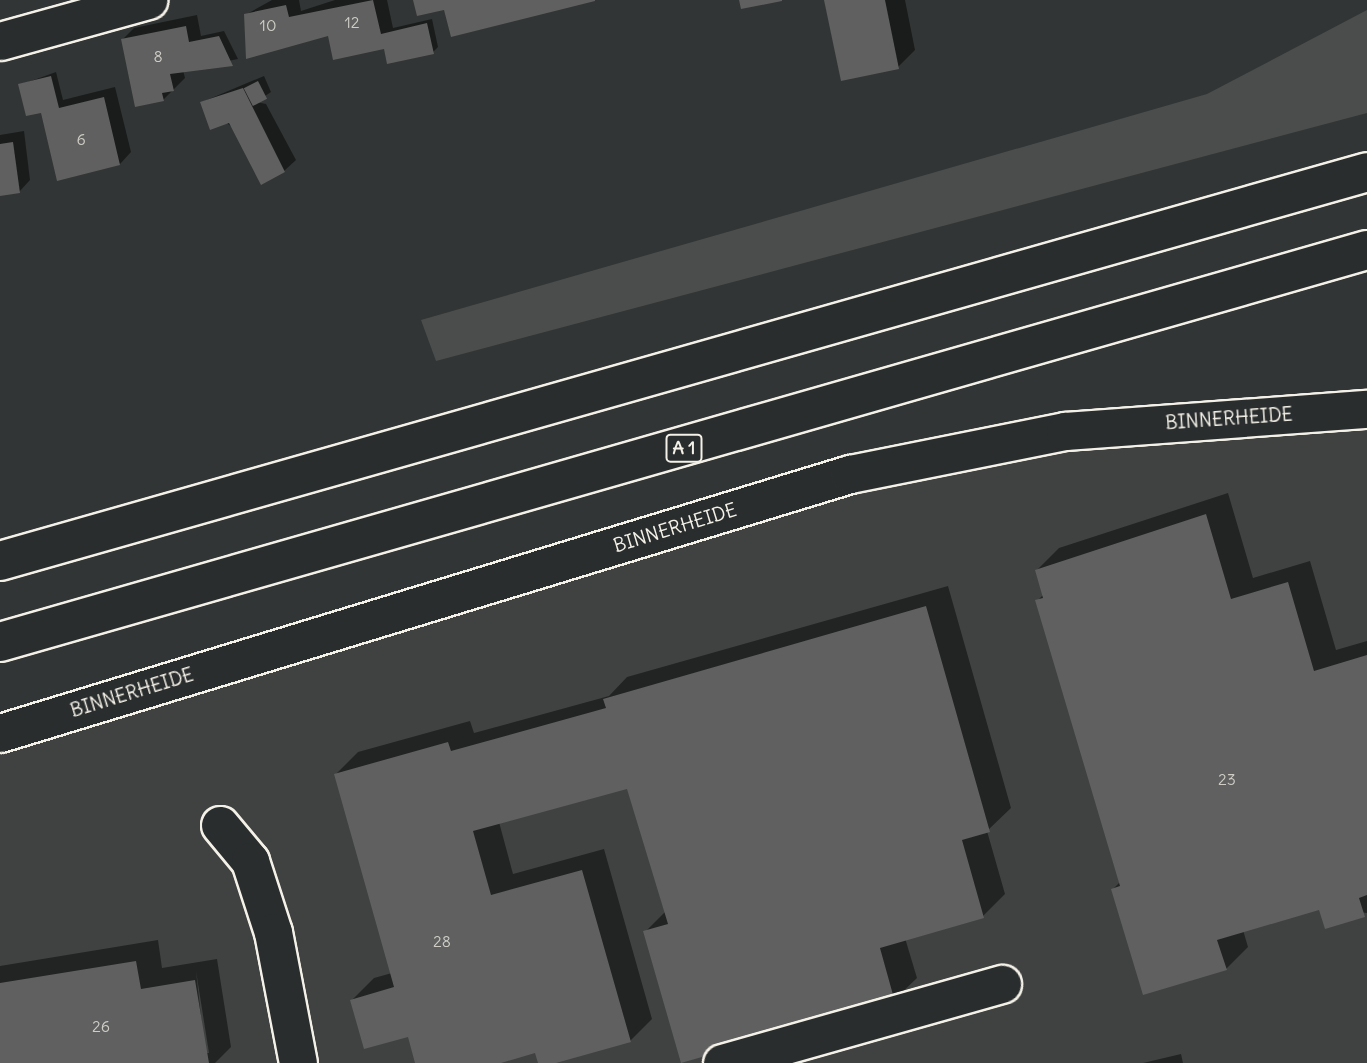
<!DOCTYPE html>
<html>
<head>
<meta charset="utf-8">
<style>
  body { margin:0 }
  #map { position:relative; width:1367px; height:1063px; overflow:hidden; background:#323535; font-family:Delius,sans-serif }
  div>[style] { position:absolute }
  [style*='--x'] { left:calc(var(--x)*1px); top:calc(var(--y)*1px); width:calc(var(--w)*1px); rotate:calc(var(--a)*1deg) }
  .built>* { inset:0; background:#404242 }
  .green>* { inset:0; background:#4b4d4c }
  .shadow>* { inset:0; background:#0007 }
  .building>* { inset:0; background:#5f605f; transform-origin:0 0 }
  .roads { filter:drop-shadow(2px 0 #f4f1e8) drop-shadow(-2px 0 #f4f1e8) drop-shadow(0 2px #f4f1e8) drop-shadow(0 -2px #f4f1e8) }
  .minor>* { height:37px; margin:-18.5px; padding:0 18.5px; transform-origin:18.5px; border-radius:18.5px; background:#2a2d2e }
  .highway>* { height:38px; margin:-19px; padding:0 19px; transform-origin:19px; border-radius:19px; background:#2a2d2e }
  span { translate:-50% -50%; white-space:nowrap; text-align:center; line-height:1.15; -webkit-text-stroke:6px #2a2d2e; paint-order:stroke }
  .number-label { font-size:16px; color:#cfcdc6 }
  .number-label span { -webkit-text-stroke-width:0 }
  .shield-label span { padding:2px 5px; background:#2a2d2e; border:2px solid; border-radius:5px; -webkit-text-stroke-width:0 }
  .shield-label { font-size:18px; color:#f4f1e8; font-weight:700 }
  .street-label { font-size:19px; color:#f4f1e8 }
</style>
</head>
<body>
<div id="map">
  <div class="built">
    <div style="clip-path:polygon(1367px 407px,1367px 1063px,0 1063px,0 745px,962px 463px)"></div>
  </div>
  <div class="green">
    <div style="clip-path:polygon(1367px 10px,1367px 113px,436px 361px,421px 320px,1207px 94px)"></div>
  </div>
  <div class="shadow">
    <div style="clip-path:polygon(272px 0,299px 0,301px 11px,335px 0,387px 0,393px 28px,432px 19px,438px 47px,433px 52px,329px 34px,248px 57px,245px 15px)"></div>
    <div style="clip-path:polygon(825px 0,905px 0,915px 50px,898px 67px)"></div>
    <div style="clip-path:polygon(197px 15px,201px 36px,224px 31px,238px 59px,183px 70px,185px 78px,163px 100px,123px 39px,134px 28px)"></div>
    <div style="clip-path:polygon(56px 72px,63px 100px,115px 87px,131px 152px,120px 164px,20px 85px)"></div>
    <div style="clip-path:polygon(264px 76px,271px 92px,256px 102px,266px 104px,296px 160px,284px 171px,202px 102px)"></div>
    <div style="clip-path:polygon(24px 131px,30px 180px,19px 192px,0 194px,0 135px)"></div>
    <div style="clip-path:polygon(1228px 493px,1253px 578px,1310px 561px,1336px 650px,1367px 641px,1367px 913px,1320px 908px,1243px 930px,1248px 947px,1226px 969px,1113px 889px,1120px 882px,1037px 601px,1044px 594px,1037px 570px,1059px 548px)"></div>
    <div style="clip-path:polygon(948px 586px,1011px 808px,987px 831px,1005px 894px,983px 916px,905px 938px,917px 978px,894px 1000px,645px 932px,666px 911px,630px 784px,499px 822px,513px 874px,604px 849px,652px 1019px,630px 1041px,550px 1063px,540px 1063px,536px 1051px,494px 1063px,417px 1063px,409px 1035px,352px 1000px,374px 978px,392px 973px,336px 774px,358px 752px,470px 721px,474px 733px,609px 696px,627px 677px)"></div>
    <div style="clip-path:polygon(evenodd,158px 940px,162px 968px,217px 959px,231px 1047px,215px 1063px,0 1063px,0 966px,158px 940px,196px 971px,209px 1053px,205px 1053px,196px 971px)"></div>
    <div style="clip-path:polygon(1181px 1054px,1183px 1063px,1143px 1063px)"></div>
  </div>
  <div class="building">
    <div style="clip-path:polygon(373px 0,381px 34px,427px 23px,434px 54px,387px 64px,384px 49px,333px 60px,328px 36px,246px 59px,244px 14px,286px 5px,289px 17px)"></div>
    <div style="clip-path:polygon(413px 0,595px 0,595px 1px,451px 37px,444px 10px,417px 16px)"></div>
    <div style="clip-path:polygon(739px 0,782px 0,782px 1px,741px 9px)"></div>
    <div style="clip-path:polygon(824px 0,885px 0,899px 69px,841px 81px)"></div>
    <div style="clip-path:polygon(186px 26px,189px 42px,219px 36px,233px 66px,170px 74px,174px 91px,162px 93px,164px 101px,135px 107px,121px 39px)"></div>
    <div style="clip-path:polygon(51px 76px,59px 108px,104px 97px,120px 165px,57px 181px,41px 113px,26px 116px,18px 84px)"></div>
    <div style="left:258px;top:81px;width:20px;height:16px;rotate:63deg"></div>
    <div style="clip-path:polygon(243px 88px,285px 172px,261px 185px,229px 123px,210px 130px,200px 102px)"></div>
    <div style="clip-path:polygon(13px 142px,20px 193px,0 196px,0 144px)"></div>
    <div style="clip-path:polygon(1206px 514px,1231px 599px,1288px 582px,1314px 671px,1367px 655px,1367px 895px,1359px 898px,1365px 917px,1325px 929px,1319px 910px,1217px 940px,1227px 970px,1143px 995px,1111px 889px,1120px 886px,1035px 600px,1043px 598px,1035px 570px)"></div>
    <div style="clip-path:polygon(926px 606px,990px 832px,962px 840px,984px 918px,880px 948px,895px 1002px,681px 1063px,643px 931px,668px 924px,627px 789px,473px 831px,491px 895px,582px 870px,631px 1042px,556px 1063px,538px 1063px,535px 1053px,501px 1063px,415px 1063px,408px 1037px,364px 1049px,350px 1000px,394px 987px,334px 774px,448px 742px,451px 751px,606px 708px,603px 699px)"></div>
    <div style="clip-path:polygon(136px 961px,141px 989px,195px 980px,209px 1063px,0 1063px,0 983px)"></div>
  </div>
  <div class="roads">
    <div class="minor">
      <div style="--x:0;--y:41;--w:154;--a:-15.5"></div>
      <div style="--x:0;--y:733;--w:889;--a:-16.95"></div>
      <div style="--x:850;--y:474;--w:219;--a:-11.3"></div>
      <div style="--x:1065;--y:431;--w:303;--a:-4.2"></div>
      <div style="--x:220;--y:825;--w:47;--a:50.2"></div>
      <div style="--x:250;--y:861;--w:75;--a:72.1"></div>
      <div style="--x:273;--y:932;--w:133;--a:79.2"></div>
      <div style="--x:722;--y:1063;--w:291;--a:-15.8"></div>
    </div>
    <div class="highway">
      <div style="--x:0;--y:561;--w:1421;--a:-15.88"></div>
      <div style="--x:0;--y:642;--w:1422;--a:-16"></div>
    </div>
  </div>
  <div class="number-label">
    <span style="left:352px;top:22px">12</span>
    <span style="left:268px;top:25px">10</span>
    <span style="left:158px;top:56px">8</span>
    <span style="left:81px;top:139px">6</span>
    <span style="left:1227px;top:779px">23</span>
    <span style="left:442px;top:941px">28</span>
    <span style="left:101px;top:1026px">26</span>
  </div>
  <div class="shield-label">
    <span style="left:684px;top:448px">A 1</span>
  </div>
  <div class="street-label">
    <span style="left:1229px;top:419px;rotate:-4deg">BINNERHEIDE</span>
    <span style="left:675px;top:528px;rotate:-17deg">BINNERHEIDE</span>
    <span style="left:132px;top:693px;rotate:-17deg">BINNERHEIDE</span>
  </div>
</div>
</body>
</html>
